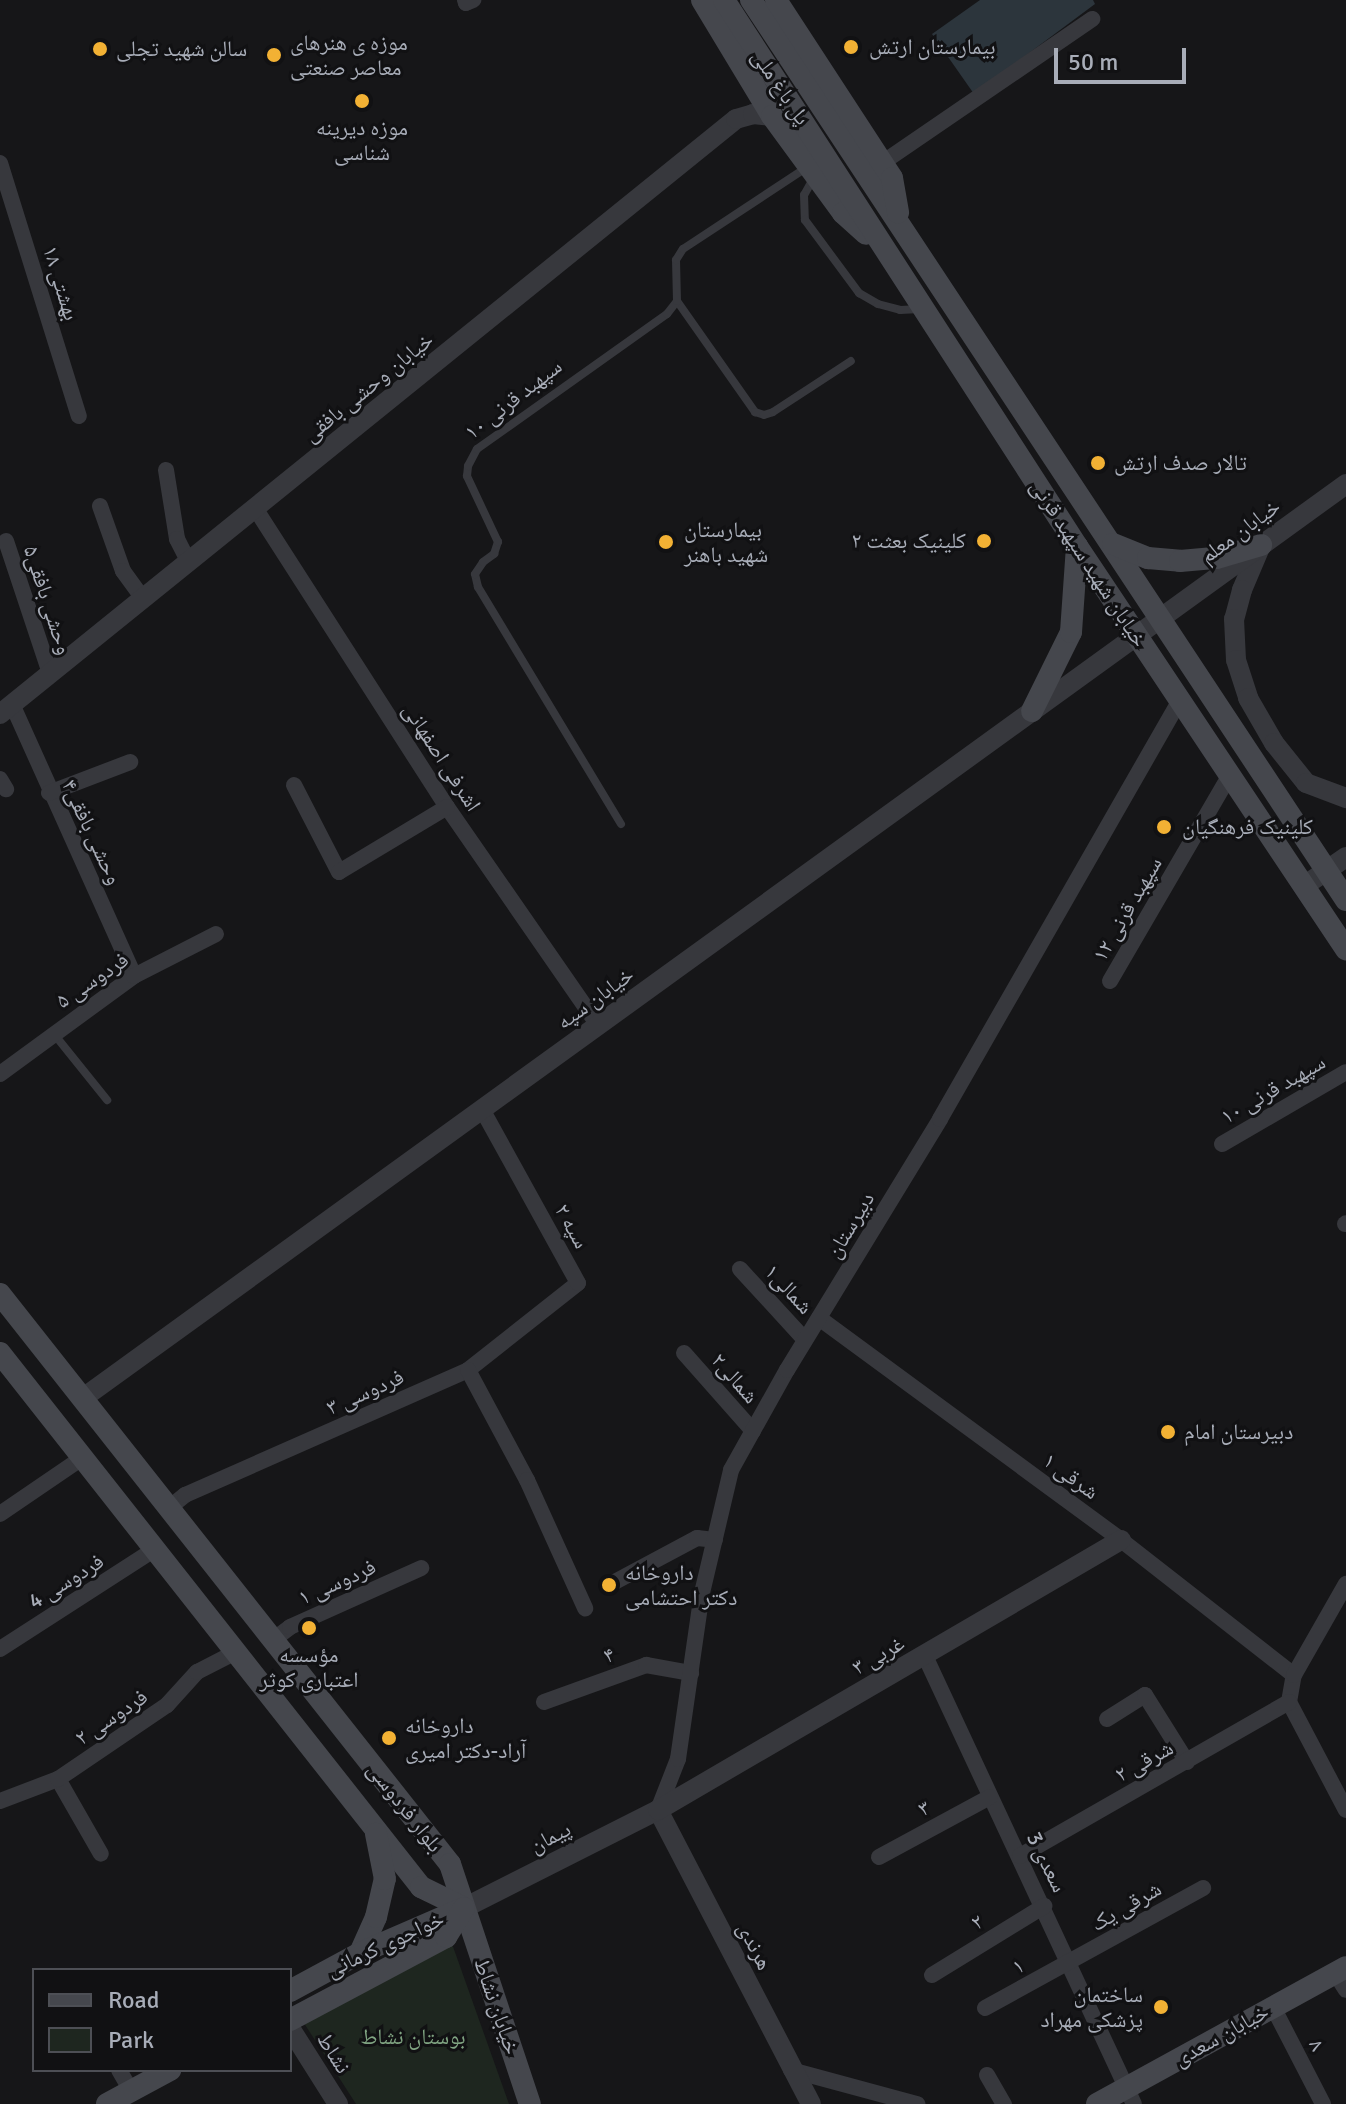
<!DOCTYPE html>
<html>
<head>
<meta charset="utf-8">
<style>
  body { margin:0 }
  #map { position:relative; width:1346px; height:2104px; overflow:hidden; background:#161618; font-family:Signika,"Noto Naskh Arabic",sans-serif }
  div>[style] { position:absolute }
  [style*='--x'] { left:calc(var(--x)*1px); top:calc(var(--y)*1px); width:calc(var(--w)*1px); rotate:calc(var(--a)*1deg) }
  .green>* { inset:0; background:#1e261f }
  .water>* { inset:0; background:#2c353c }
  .service>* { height:8px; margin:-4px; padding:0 4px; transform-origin:4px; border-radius:4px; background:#37383d }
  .minor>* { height:16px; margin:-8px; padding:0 8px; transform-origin:8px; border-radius:8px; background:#37383d }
  .tertiary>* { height:20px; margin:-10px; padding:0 10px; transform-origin:10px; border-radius:10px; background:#37383d }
  .secondary>* { height:22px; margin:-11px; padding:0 11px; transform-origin:11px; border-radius:11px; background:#45474d }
  .dots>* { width:22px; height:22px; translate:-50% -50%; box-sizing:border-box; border:4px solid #111113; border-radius:50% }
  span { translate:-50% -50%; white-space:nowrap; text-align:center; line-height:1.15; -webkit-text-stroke:6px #111113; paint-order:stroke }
  .poi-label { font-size:22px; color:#a8adb8 }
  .left { translate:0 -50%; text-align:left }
  .right { translate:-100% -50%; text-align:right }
  .street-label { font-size:22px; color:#a8adb8 }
  .park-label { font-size:22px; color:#7fa381 }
  .legend { position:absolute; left:32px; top:1968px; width:260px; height:104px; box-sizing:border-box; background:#111113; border:2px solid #4d4f55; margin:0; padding:10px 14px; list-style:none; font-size:24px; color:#a8adb8 }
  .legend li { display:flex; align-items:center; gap:16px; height:40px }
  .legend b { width:40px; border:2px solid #4d4f55 }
  .scale { position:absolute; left:1054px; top:48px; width:132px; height:36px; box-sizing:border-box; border:4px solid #a8adb8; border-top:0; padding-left:10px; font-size:24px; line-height:28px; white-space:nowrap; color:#a8adb8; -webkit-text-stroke:6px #111113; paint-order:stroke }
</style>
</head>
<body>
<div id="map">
  <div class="green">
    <div style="clip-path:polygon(451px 1941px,509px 2104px,356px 2104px,302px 2020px)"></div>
  </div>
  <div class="water">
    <div style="clip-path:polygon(980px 0,1093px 0,1095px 4px,974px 94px,932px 34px)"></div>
  </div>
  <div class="service">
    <div style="--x:813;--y:179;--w:18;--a:119"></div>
    <div style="--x:804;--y:195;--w:25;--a:88"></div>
    <div style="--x:805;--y:220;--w:91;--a:53.5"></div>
    <div style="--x:859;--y:293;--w:22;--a:30"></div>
    <div style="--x:878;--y:304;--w:23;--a:15"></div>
    <div style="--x:900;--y:310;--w:20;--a:-3"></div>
    <div style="--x:677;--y:301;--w:136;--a:54.9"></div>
    <div style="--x:755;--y:412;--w:9;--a:18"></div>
    <div style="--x:764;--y:415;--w:9;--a:-18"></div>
    <div style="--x:773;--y:412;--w:93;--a:-33.2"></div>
    <div style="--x:621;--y:824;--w:277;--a:-121.1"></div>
    <div style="--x:478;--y:587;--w:13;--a:-103"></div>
    <div style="--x:475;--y:574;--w:14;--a:-56"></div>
    <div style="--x:483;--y:562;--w:14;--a:-36"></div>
    <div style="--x:494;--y:554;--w:13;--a:-72"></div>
    <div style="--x:498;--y:542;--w:73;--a:-115.2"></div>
    <div style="--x:467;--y:476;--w:10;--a:-84"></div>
    <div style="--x:468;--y:466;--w:19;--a:-62"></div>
    <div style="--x:477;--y:449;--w:233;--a:-35.4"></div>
    <div style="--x:667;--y:314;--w:16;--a:-52"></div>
    <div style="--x:677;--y:301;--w:41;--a:-91.4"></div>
    <div style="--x:676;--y:260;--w:13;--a:-58"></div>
    <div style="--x:683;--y:249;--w:151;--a:-33.4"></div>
    <div style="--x:54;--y:1034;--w:85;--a:51.2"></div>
  </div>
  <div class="minor">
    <div style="--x:465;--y:0;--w:3;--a:72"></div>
    <div style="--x:466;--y:3;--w:8;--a:-23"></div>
    <div style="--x:0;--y:163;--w:265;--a:72.7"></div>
    <div style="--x:882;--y:163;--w:255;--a:-34.4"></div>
    <div style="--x:166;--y:470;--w:70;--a:80.9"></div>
    <div style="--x:177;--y:539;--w:25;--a:63"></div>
    <div style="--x:100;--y:506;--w:69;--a:70.5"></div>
    <div style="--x:123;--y:571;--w:32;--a:54"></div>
    <div style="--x:255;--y:508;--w:355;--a:57.3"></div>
    <div style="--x:447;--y:807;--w:265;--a:55.3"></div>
    <div style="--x:6;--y:541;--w:139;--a:71.6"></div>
    <div style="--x:12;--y:704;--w:298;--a:65.8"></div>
    <div style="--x:0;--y:779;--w:12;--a:59"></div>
    <div style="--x:294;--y:785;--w:98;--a:62.7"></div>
    <div style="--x:339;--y:872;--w:126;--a:-31"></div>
    <div style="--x:49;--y:793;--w:87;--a:-20.9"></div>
    <div style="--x:1110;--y:981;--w:238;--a:-59.8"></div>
    <div style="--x:0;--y:1074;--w:166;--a:-36.2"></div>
    <div style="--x:134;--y:976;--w:92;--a:-27.1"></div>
    <div style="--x:1222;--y:1144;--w:143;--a:-30.1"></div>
    <div style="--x:1345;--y:1224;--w:1;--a:-45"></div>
    <div style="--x:740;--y:1269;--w:96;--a:47.5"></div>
    <div style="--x:819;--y:1318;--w:375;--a:36.3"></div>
    <div style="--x:1121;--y:1540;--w:219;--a:38"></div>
    <div style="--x:684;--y:1353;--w:104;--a:48.5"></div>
    <div style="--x:468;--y:1370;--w:140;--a:-38.3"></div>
    <div style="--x:578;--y:1283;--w:199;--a:-118.9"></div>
    <div style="--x:169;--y:1508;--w:21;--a:-39"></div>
    <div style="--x:185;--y:1495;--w:309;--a:-23.8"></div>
    <div style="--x:468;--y:1370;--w:125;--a:61.8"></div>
    <div style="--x:527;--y:1480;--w:141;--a:65.6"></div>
    <div style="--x:0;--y:1514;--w:99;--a:-34.3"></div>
    <div style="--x:609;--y:1585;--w:100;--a:-28.1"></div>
    <div style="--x:697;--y:1538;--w:18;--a:6"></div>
    <div style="--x:273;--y:1640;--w:21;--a:-37"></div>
    <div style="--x:290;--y:1627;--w:144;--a:-24.2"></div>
    <div style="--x:0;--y:1649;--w:184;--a:-32.8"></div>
    <div style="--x:925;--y:1656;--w:494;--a:65"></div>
    <div style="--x:544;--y:1702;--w:109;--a:-19.9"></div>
    <div style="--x:646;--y:1665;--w:46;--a:10.1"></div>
    <div style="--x:1289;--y:1702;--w:27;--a:-80"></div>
    <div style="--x:1294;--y:1675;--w:105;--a:-60.3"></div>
    <div style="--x:1289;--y:1702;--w:122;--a:62.2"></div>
    <div style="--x:1107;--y:1719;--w:45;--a:-32.3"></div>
    <div style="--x:1145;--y:1695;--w:79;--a:57.9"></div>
    <div style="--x:58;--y:1779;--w:86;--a:60.2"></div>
    <div style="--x:0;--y:1801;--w:62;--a:-20.8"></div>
    <div style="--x:58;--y:1779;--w:132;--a:-34.2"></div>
    <div style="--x:167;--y:1705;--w:45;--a:-47.7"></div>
    <div style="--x:197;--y:1672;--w:44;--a:-27.1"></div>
    <div style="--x:658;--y:1810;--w:55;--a:-68.6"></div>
    <div style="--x:678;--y:1759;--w:168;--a:-81.8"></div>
    <div style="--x:702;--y:1593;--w:126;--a:-76.7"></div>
    <div style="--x:731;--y:1470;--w:115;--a:-60.8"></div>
    <div style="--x:787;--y:1370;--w:294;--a:-58.6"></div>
    <div style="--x:940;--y:1119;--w:481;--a:-60.2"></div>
    <div style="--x:1020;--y:1856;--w:310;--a:-29.8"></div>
    <div style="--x:879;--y:1857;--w:126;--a:-28.4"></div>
    <div style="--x:1335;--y:1973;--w:20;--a:57"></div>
    <div style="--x:932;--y:1975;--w:132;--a:-31.6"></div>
    <div style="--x:1273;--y:2007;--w:109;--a:62.7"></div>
    <div style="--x:985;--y:2008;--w:249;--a:-28.8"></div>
    <div style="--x:119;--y:2070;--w:24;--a:60"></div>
    <div style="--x:791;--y:2070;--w:131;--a:15.1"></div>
    <div style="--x:987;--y:2075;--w:34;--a:60"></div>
  </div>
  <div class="tertiary">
    <div style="--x:1261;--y:545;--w:49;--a:112.9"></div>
    <div style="--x:1242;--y:590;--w:30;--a:105"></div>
    <div style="--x:1234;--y:619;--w:41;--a:87.2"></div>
    <div style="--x:1236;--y:660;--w:40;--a:72"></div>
    <div style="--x:1248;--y:698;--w:52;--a:60"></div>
    <div style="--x:1274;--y:743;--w:51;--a:51.3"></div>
    <div style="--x:1306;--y:783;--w:43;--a:20.6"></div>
    <div style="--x:0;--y:714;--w:946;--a:-38.95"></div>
    <div style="--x:736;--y:119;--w:18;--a:-16"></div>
    <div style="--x:753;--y:114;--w:19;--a:6"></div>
    <div style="--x:1304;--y:886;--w:51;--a:-34.6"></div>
    <div style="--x:83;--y:1398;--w:1559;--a:-35.89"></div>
    <div style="--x:658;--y:1810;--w:331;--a:62.5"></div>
    <div style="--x:464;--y:1908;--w:217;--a:-26.8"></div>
    <div style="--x:658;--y:1810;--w:536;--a:-30.25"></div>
    <div style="--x:290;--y:2028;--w:90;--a:57.7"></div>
  </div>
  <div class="secondary">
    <div style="--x:702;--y:0;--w:135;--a:58.9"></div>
    <div style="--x:772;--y:116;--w:120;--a:53.8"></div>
    <div style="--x:843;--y:213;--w:31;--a:42"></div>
    <div style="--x:724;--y:0;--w:650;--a:57.12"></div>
    <div style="--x:1077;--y:546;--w:485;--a:56.3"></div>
    <div style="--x:751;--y:0;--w:1079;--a:56.53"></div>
    <div style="--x:776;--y:0;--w:212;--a:56.9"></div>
    <div style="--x:892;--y:178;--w:35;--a:80"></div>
    <div style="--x:1113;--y:544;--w:38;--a:22"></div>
    <div style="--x:1148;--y:558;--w:32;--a:5"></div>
    <div style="--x:1180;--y:561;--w:37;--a:-5"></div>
    <div style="--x:1217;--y:558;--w:46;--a:-16.5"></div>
    <div style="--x:1032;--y:711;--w:88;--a:-63.7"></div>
    <div style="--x:1071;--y:632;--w:86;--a:-86"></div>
    <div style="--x:0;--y:1294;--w:726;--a:51.71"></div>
    <div style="--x:450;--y:1864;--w:253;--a:71.6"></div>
    <div style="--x:0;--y:1353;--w:680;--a:51.75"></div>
    <div style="--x:421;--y:1887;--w:48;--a:26"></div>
    <div style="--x:360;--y:1953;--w:39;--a:-66"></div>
    <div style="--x:376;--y:1917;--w:39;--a:-77"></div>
    <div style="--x:385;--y:1879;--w:46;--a:-101.3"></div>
    <div style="--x:290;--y:1991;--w:80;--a:-28.5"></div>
    <div style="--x:360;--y:1953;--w:113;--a:-23.4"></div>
    <div style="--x:290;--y:2020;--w:177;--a:-28"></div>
    <div style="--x:446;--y:1937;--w:34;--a:-58"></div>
    <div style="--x:107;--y:2104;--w:72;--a:-28.4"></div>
    <div style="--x:1097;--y:2104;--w:284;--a:-28.8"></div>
  </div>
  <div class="dots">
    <div style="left:851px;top:47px;background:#f2b134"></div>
    <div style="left:100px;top:49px;background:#f2b134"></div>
    <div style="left:274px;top:55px;background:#f2b134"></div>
    <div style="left:362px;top:101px;background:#f2b134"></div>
    <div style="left:1098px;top:463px;background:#f2b134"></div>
    <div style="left:984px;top:541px;background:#f2b134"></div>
    <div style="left:666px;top:542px;background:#f2b134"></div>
    <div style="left:1164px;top:827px;background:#f2b134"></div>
    <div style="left:1168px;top:1432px;background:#f2b134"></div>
    <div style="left:609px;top:1585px;background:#f2b134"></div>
    <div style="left:309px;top:1628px;background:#f2b134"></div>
    <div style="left:389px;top:1738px;background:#f2b134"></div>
    <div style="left:1161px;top:2007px;background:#f2b134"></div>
  </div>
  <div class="poi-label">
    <span class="left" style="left:290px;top:55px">موزه ی هنرهای<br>معاصر صنعتی</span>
    <span class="left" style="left:869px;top:47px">بیمارستان ارتش</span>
    <span class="left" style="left:116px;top:49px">سالن شهید تجلی</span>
    <span style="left:362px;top:140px">موزه دیرینه<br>شناسی</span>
    <span class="left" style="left:1114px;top:463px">تالار صدف ارتش</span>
    <span class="left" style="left:684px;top:542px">بیمارستان<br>شهید باهنر</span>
    <span class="right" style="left:966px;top:541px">کلینیک بعثت ۲</span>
    <span class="left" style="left:1182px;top:827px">کلینیک فرهنگیان</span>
    <span class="left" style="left:1184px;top:1432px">دبیرستان امام</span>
    <span class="left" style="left:625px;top:1585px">داروخانه<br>دکتر احتشامی</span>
    <span style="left:309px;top:1667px">مؤسسه<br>اعتباری کوثر</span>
    <span class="left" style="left:405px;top:1738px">داروخانه<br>آراد-دکتر امیری</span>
    <span class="right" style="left:1143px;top:2007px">ساختمان<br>پزشکی مهراد</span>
  </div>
  <div class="street-label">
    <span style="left:781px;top:87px;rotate:56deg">پل باغ ملی</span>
    <span style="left:61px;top:283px;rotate:73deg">بهشتی ۱۸</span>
    <span style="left:368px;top:387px;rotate:-39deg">خیابان وحشی بافقی</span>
    <span style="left:513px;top:399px;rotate:-38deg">سپهبد قرنی ۱۰</span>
    <span style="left:1240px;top:531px;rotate:-36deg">خیابان معلم</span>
    <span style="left:1089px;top:563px;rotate:57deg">خیابان شهید سپهبد قرنی</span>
    <span style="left:48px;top:600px;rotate:72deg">وحشی بافقی۵</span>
    <span style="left:442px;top:757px;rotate:57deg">اشرفی اصفهانی</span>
    <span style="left:92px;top:832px;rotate:65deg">وحشی بافقی۴</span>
    <span style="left:1127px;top:909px;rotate:-60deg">سپهبد قرنی ۱۲</span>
    <span style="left:92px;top:980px;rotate:-34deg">فردوسی ۵</span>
    <span style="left:595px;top:998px;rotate:-36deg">خیابان سپه</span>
    <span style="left:1273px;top:1089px;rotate:-30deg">سپهبد قرنی ۱۰</span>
    <span style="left:850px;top:1225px;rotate:-59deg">دبیرستان</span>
    <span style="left:572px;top:1226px;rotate:61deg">سپه ۲</span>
    <span style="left:789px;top:1289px;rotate:47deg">شمالی۱</span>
    <span style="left:735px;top:1378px;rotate:49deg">شمالی۲</span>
    <span style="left:365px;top:1392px;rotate:-24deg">فردوسی ۳</span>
    <span style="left:1071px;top:1476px;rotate:36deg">شرقی ۱</span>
    <span style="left:66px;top:1581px;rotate:-32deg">فردوسی 4</span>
    <span style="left:337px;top:1582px;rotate:-24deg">فردوسی ۱</span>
    <span style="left:609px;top:1655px;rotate:-20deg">۴</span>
    <span style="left:878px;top:1655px;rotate:-30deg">۳ غربی</span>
    <span style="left:111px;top:1717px;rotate:-34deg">فردوسی ۲</span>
    <span style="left:1144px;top:1761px;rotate:-29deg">شرقی ۲</span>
    <span style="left:405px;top:1807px;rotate:52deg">بلوار فردوسی</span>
    <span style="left:924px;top:1808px;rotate:-28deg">۳</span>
    <span style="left:550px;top:1837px;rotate:-27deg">پیمان</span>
    <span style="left:1047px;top:1862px;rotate:64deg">سعدی 3</span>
    <span style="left:1126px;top:1906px;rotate:-30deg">شرقی یک</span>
    <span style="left:977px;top:1922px;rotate:-31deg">۲</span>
    <span style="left:385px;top:1944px;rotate:-25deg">خواجوی کرمانی</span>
    <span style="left:755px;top:1946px;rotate:63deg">هرندی</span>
    <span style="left:1018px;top:1966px;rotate:-27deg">۱</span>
    <span style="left:497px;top:2006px;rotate:71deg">خیابان نشاط</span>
    <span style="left:1221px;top:2035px;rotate:-29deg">خیابان سعدی</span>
    <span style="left:1317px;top:2045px;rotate:62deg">۸</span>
    <span style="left:334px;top:2053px;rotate:58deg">نشاط</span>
  </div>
  <div class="park-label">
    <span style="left:413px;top:2037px">بوستان نشاط</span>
  </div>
  <ul class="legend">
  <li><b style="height:10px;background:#45474d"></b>Road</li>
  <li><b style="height:22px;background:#1e261f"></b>Park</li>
  </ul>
  <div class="scale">50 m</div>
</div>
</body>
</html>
